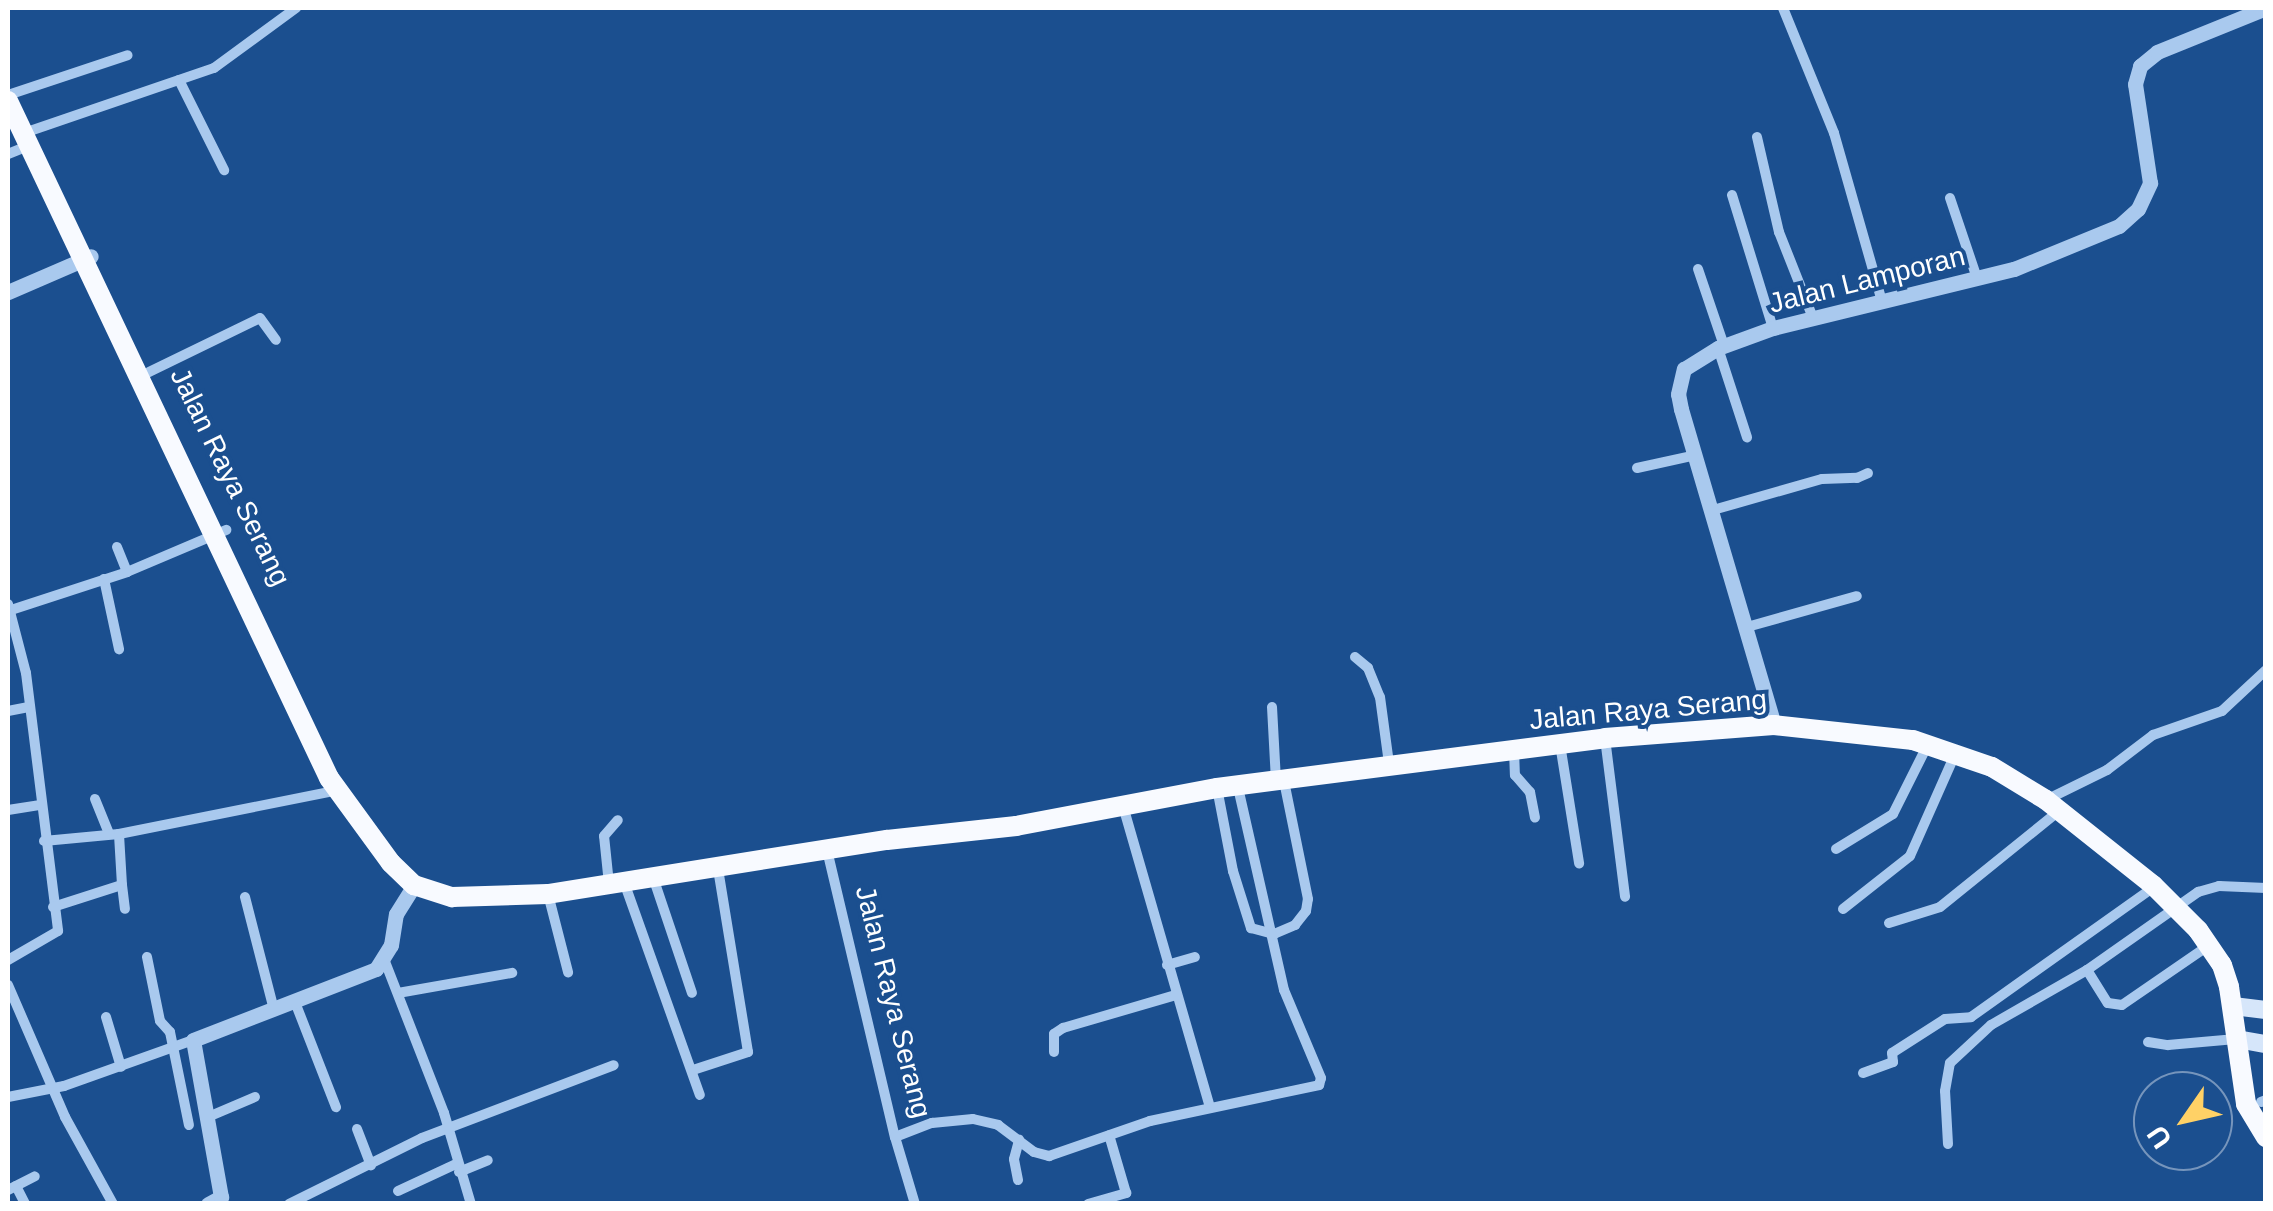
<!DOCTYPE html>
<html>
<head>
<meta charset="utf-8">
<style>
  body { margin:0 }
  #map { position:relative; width:2273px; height:1211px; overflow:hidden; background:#1b4f8f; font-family:Arial,sans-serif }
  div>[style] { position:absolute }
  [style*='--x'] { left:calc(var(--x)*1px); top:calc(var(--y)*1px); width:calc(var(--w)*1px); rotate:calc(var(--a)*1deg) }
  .minor>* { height:10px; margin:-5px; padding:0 5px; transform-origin:5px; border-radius:5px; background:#a9c9ee }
  .tertiary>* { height:15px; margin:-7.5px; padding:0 7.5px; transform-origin:7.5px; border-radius:7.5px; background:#a9c9ee }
  .secondary>* { height:18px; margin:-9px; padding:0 9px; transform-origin:9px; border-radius:9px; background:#d6e6fa }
  .trunk>* { height:20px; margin:-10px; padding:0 10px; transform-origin:10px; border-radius:10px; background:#f8faff }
  span { translate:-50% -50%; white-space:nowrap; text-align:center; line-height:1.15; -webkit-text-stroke:8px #1b4f8f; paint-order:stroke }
  .street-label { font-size:28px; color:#fff }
  .frame { position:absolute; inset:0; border:10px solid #fff; pointer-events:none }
  .north { position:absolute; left:2133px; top:1071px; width:100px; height:100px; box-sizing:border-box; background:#1b4f8f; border:2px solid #7695bc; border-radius:50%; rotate:236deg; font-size:28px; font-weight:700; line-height:40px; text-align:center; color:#fff }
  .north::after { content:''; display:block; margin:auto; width:35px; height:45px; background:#ffd166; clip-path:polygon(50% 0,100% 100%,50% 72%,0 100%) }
</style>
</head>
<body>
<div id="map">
  <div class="minor">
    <div style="--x:1783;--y:8;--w:135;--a:67.8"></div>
    <div style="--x:1834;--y:133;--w:176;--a:74.1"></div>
    <div style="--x:179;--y:80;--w:101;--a:63.4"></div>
    <div style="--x:8;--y:95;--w:126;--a:-18.4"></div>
    <div style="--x:24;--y:133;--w:201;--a:-18.9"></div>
    <div style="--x:214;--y:68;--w:102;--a:-36.2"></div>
    <div style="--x:1757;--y:137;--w:98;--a:77"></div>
    <div style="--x:1779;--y:232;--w:92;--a:68.4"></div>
    <div style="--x:8;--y:154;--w:24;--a:-22"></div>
    <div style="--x:1732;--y:195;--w:139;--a:72.9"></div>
    <div style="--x:1950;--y:198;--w:84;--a:71.4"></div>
    <div style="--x:1698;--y:269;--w:81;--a:71.3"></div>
    <div style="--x:1718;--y:348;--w:94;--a:72"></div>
    <div style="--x:149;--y:372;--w:123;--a:-25.9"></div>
    <div style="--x:260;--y:318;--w:27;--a:54"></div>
    <div style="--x:1637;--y:468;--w:60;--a:-12.4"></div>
    <div style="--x:1713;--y:510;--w:113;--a:-15.9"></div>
    <div style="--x:1822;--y:479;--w:35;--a:-2"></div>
    <div style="--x:1857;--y:478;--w:12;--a:-24"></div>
    <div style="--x:117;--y:547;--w:27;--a:68"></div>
    <div style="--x:104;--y:579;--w:72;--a:77.9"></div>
    <div style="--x:8;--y:604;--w:71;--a:75.4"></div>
    <div style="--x:26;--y:673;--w:260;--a:82.9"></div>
    <div style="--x:58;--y:931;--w:58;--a:149.9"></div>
    <div style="--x:8;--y:611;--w:125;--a:-18.1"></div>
    <div style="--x:127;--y:572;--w:108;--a:-23"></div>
    <div style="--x:1747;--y:627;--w:114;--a:-15.7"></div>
    <div style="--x:1355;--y:657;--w:17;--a:40"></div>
    <div style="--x:1368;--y:668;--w:31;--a:68"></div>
    <div style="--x:1380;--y:697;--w:68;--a:82.3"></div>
    <div style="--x:1272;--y:707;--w:75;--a:86.9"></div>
    <div style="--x:8;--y:711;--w:21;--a:-11"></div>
    <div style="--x:1605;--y:738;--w:160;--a:82.8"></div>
    <div style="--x:1560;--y:744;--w:121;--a:80.9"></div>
    <div style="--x:1514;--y:749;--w:26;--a:88"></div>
    <div style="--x:1515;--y:775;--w:23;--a:49"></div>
    <div style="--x:1530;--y:792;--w:26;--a:79"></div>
    <div style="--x:1217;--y:788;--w:85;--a:79.1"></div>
    <div style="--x:1233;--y:871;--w:60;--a:72.5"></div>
    <div style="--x:1251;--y:928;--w:24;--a:15"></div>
    <div style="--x:1274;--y:934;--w:23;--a:-23"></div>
    <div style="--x:1295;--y:925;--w:18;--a:-52"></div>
    <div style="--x:1306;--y:911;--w:12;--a:-81"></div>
    <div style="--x:1308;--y:899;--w:120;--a:-101.5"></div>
    <div style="--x:95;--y:799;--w:38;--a:68"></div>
    <div style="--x:2046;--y:800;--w:68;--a:-26.2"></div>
    <div style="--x:2107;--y:770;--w:58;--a:-37.3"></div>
    <div style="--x:2153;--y:735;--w:73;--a:-19.2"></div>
    <div style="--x:2222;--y:711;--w:60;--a:-43"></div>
    <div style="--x:1123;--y:806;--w:314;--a:73.9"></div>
    <div style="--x:8;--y:810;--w:33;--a:-9"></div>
    <div style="--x:44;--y:841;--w:75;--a:-5.3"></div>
    <div style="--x:119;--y:834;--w:225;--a:-11.3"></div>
    <div style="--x:1836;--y:849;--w:67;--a:-31.6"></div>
    <div style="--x:1893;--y:814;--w:78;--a:-63.4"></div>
    <div style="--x:827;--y:850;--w:295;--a:76.7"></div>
    <div style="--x:895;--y:1137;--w:40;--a:-21"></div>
    <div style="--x:932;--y:1123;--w:41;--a:-5.6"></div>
    <div style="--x:973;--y:1119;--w:26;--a:13"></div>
    <div style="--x:998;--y:1125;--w:45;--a:36.9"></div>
    <div style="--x:1034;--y:1152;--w:16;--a:15"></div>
    <div style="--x:1049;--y:1156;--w:107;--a:-19.1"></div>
    <div style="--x:1150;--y:1121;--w:173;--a:-12"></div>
    <div style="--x:1319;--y:1085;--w:7;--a:-74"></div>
    <div style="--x:1321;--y:1078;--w:95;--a:-112.8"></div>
    <div style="--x:1284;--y:990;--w:208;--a:-102.8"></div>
    <div style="--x:654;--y:880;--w:119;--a:71.4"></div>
    <div style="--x:624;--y:882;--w:226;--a:70.4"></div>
    <div style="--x:609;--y:884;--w:48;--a:-95.9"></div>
    <div style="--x:604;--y:836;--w:21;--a:-49"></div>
    <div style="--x:122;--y:885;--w:24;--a:83"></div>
    <div style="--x:548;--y:894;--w:81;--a:75.6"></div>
    <div style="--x:245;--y:897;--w:117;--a:75.6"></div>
    <div style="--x:53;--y:907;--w:72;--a:-17.7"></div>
    <div style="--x:122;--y:885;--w:51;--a:-93.4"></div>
    <div style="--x:1843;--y:909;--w:85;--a:-38.3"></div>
    <div style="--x:1910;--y:856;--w:114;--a:-66.1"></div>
    <div style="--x:1889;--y:923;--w:53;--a:-17.4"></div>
    <div style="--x:1940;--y:907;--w:153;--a:-38.9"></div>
    <div style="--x:147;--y:957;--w:65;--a:78.5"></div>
    <div style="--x:160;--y:1021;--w:15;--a:48"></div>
    <div style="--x:170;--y:1032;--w:95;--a:78.5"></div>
    <div style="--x:384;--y:959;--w:165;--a:68.7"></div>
    <div style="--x:444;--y:1113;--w:95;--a:73.5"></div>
    <div style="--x:1167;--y:965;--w:29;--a:-16"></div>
    <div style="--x:2087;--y:970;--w:39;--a:58"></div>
    <div style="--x:2108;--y:1003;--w:14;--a:8"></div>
    <div style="--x:2122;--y:1005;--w:104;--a:-34.5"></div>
    <div style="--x:8;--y:985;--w:144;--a:66.6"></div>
    <div style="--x:65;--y:1117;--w:99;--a:61.1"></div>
    <div style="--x:398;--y:993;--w:116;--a:-10"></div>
    <div style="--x:295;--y:1002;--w:113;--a:68.7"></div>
    <div style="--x:106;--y:1017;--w:52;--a:73.3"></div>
    <div style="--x:2148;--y:1042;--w:20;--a:9"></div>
    <div style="--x:2168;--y:1045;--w:68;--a:-5"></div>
    <div style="--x:1054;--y:1052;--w:18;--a:-90"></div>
    <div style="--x:1054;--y:1034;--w:11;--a:-34"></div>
    <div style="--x:1063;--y:1028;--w:118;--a:-16.3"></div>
    <div style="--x:693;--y:1070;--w:58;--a:-18.1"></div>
    <div style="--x:748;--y:1052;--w:185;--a:-99.3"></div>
    <div style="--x:1863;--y:1073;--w:32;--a:-20"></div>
    <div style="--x:1893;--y:1062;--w:9;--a:-96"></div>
    <div style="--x:1892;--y:1053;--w:63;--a:-32.7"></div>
    <div style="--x:1945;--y:1019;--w:26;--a:-4"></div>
    <div style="--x:1971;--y:1017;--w:224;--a:-35.4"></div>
    <div style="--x:8;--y:1097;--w:57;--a:-11.1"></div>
    <div style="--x:64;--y:1086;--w:137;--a:-19.6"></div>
    <div style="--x:2261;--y:1102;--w:5;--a:-22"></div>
    <div style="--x:208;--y:1117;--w:51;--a:-23.1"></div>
    <div style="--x:357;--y:1129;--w:39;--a:69"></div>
    <div style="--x:895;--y:1137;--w:70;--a:73.4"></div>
    <div style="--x:1948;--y:1144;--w:53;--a:-93.2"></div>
    <div style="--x:1945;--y:1091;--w:28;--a:-80"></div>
    <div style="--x:1950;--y:1063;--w:56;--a:-42.8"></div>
    <div style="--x:1991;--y:1025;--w:111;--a:-29.8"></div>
    <div style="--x:2087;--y:970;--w:136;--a:-35.1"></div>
    <div style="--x:2198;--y:892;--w:22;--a:-16"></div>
    <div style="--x:2219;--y:886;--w:47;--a:2.4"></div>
    <div style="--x:459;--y:1172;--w:31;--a:-22"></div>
    <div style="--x:1018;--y:1180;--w:21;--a:-101"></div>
    <div style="--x:1014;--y:1159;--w:20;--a:-75"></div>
    <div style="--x:16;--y:1186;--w:20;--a:63"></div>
    <div style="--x:8;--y:1190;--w:30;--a:-27"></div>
    <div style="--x:398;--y:1191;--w:64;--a:-25"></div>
    <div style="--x:289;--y:1204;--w:148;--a:-26.4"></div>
    <div style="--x:422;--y:1138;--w:205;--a:-20.8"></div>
    <div style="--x:1088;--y:1204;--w:40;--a:-16"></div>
    <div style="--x:1126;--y:1193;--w:60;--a:-106.3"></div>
  </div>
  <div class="tertiary">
    <div style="--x:8;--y:292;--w:90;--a:-23.4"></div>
    <div style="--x:1774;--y:725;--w:329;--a:-106.4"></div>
    <div style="--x:1681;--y:409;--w:15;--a:-101"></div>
    <div style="--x:1678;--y:394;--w:26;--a:-77"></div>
    <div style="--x:1684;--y:369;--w:40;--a:-32"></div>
    <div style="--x:1718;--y:348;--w:59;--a:-20"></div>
    <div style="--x:1773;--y:328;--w:248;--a:-13.8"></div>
    <div style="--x:2014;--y:269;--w:113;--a:-22.3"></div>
    <div style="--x:2119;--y:226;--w:25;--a:-42"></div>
    <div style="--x:2138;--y:209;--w:29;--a:-65"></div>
    <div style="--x:2150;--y:183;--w:100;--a:-98.6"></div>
    <div style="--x:2135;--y:84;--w:19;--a:-74"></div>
    <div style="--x:2140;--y:66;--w:22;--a:-39"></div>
    <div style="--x:2157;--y:52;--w:118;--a:-22"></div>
    <div style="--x:208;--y:1204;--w:15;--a:-28"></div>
    <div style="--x:221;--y:1197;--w:159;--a:-100.1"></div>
    <div style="--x:193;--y:1040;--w:196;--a:-21.2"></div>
    <div style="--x:376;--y:969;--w:28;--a:-58"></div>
    <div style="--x:391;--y:945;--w:31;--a:-81"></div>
    <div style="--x:396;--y:914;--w:34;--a:-58"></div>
  </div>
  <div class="secondary">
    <div style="--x:2233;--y:1006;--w:33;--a:7"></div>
    <div style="--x:2237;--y:1039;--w:29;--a:10"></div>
  </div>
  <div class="trunk">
    <div style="--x:8;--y:101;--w:749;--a:64.63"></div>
    <div style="--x:329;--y:778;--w:105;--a:53.9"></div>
    <div style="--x:391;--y:863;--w:32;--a:44"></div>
    <div style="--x:414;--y:885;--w:40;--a:18"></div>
    <div style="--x:452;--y:897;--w:96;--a:-1.8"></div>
    <div style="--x:548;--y:894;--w:343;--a:-9.1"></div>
    <div style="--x:887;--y:840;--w:130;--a:-6.2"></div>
    <div style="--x:1016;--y:826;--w:205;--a:-10.7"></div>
    <div style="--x:1217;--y:788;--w:391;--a:-7.3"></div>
    <div style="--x:1605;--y:738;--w:169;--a:-4.4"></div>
    <div style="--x:1774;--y:725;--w:140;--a:6.2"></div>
    <div style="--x:1913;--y:740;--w:83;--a:18.9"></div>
    <div style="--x:1992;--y:767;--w:63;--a:31.4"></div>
    <div style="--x:2046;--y:800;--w:137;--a:38.5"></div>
    <div style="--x:2153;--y:885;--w:64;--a:45"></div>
    <div style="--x:2198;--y:930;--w:42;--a:55.6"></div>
    <div style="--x:2222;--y:965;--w:23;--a:72"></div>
    <div style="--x:2229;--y:987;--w:118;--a:81.7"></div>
    <div style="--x:2246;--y:1104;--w:39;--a:59"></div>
  </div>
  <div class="street-label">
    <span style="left:1867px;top:280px;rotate:-14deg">Jalan Lamporan</span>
    <span style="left:230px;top:477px;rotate:64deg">Jalan Raya Serang</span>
    <span style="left:1648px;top:710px;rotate:-5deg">Jalan Raya Serang</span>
    <span style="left:893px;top:1002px;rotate:76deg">Jalan Raya Serang</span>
  </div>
  <div class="frame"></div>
  <div class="north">U</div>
</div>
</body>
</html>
